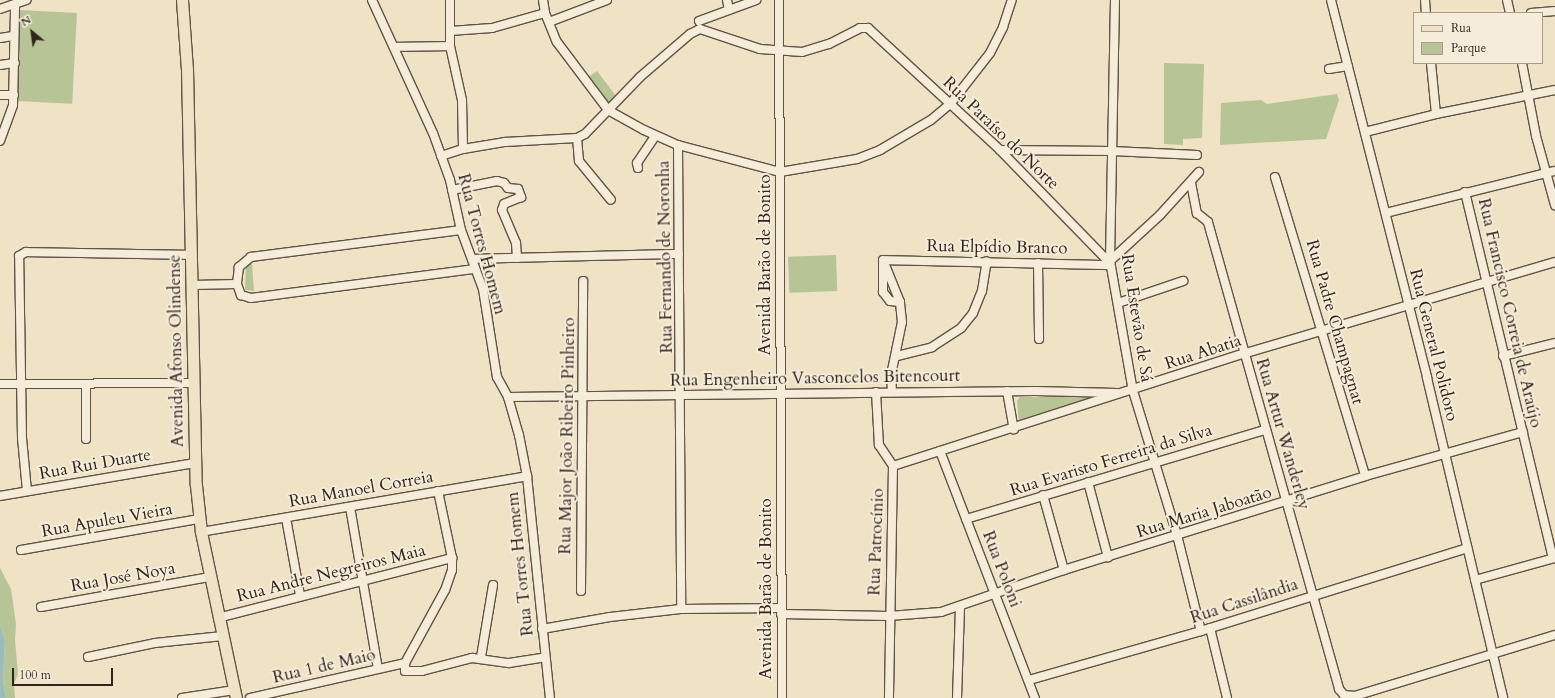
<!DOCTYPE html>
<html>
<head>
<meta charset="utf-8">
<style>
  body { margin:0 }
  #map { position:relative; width:1555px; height:698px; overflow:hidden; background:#f0e2c4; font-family:Cardo,serif }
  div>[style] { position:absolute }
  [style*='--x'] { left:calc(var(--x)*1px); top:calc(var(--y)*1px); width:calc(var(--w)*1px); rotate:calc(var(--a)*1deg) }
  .green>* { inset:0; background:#b7c496; transform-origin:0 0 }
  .water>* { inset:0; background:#9cbcbc }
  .roads { filter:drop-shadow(1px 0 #615447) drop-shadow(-1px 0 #615447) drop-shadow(0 1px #615447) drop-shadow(0 -1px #615447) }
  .minor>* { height:8px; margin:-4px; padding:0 4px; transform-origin:4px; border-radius:4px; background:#f5ecd9 }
  .major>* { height:11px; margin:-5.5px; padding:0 5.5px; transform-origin:5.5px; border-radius:5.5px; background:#f0e2c4 }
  span { translate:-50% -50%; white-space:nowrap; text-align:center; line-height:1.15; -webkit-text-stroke:4px #f5ecd9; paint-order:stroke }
  .street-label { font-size:17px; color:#31241d }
  .legend { position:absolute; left:1413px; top:12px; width:130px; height:52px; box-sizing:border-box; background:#f5ecd9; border:1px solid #a79c8e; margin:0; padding:5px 7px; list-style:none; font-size:12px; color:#31241d }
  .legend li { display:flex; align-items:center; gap:8px; height:20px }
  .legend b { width:20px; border:1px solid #a79c8e }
  .north { position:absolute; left:12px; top:12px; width:40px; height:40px; -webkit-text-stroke:3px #f5ecd9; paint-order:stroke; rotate:331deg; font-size:11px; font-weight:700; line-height:16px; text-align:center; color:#31241d }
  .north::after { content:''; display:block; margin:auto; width:14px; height:18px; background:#31241d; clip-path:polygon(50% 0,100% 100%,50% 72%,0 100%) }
  .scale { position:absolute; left:12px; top:668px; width:101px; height:18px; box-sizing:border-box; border:2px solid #31241d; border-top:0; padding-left:5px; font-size:12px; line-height:14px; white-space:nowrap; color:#31241d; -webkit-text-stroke:3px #f5ecd9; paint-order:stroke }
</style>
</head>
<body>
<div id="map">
  <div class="green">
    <div style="left:20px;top:10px;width:57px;height:91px;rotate:3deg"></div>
    <div style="clip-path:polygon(1164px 63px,1204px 64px,1202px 138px,1183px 139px,1183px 145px,1164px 144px)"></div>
    <div style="clip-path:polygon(597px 71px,616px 96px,609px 105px,585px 79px)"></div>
    <div style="clip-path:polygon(1337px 94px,1339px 100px,1326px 139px,1220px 145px,1221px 103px,1261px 100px,1267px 104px)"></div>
    <div style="left:836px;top:255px;width:36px;height:48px;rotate:88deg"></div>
    <div style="clip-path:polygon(246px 263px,252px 264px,254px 291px,245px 290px)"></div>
    <div style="clip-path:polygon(1020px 397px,1102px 397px,1019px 423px,1017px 401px)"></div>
    <div style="clip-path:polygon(0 568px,11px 589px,16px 624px,15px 640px,18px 674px,14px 684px,15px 698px,6px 698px,3px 681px,5px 640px,0 624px)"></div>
  </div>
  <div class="water">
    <div style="clip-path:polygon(0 624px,5px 640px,3px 681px,6px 698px,0 698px)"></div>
  </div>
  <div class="roads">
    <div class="minor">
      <div style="--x:372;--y:0;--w:146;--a:65.4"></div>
      <div style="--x:433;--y:133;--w:50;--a:70.1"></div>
      <div style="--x:450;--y:180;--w:51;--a:77.6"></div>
      <div style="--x:461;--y:230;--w:63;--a:69.6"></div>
      <div style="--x:483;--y:289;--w:89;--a:81"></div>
      <div style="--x:497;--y:377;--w:23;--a:61"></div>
      <div style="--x:508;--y:397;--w:40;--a:74"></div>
      <div style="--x:519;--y:435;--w:42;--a:79"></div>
      <div style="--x:527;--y:476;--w:223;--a:84.1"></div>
      <div style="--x:450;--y:0;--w:46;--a:90"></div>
      <div style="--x:450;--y:46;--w:55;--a:77.5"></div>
      <div style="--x:462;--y:100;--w:49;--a:88.8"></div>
      <div style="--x:543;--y:0;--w:13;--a:81"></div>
      <div style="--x:545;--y:13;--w:31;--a:68"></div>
      <div style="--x:557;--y:42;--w:85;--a:53.1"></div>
      <div style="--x:608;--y:110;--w:41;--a:29.1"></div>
      <div style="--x:644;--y:130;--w:37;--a:24"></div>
      <div style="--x:678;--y:145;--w:106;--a:14.8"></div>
      <div style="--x:780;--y:172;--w:78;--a:-9.6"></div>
      <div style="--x:857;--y:159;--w:25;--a:-21"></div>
      <div style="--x:880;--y:150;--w:59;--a:-30.5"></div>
      <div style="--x:931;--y:120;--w:26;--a:-40"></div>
      <div style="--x:951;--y:103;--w:63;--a:-52"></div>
      <div style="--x:990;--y:53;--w:29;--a:-63"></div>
      <div style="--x:1003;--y:27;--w:28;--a:-72"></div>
      <div style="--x:727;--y:0;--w:10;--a:79"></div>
      <div style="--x:779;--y:0;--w:698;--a:89.75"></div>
      <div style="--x:1115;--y:0;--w:261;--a:91.1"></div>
      <div style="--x:1110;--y:261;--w:132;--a:80"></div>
      <div style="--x:1133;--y:391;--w:151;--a:73"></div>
      <div style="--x:1177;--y:535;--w:99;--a:76"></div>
      <div style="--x:1331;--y:0;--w:390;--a:75.7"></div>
      <div style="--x:1427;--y:378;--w:329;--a:76.6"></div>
      <div style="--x:1425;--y:0;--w:13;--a:86"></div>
      <div style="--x:1507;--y:0;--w:13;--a:77"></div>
      <div style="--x:0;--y:9;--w:28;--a:-19"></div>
      <div style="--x:1531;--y:13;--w:24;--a:-5"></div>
      <div style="--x:699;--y:21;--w:61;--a:-20.2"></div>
      <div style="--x:549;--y:22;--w:62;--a:-20.8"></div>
      <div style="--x:450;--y:31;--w:42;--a:-4.1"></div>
      <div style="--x:492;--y:28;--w:55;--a:-15.8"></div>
      <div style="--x:0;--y:38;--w:13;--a:-9"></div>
      <div style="--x:394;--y:47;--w:56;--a:-1"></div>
      <div style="--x:1431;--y:63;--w:51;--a:84.4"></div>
      <div style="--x:1522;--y:63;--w:74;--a:79.1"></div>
      <div style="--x:1536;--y:136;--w:72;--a:74.6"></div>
      <div style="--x:0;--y:65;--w:15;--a:-8"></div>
      <div style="--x:1329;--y:69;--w:19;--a:-9"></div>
      <div style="--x:0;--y:95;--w:14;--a:0"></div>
      <div style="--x:1365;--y:132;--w:73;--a:-14.2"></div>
      <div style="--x:1436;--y:114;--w:121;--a:-11.4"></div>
      <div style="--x:577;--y:138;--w:23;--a:85"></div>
      <div style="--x:579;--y:161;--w:50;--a:50.6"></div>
      <div style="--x:0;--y:141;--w:38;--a:-70"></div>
      <div style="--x:13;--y:105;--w:99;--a:-88.8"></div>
      <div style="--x:678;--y:145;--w:464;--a:89.6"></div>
      <div style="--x:1000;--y:150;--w:112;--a:0.5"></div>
      <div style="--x:1112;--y:151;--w:85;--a:2.7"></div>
      <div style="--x:441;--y:156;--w:23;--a:-18"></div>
      <div style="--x:463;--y:149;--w:43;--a:-9.5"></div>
      <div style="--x:505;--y:142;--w:72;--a:-3.2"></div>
      <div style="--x:577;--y:138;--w:9;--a:-27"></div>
      <div style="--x:585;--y:134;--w:79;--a:-46"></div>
      <div style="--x:640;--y:77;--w:66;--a:-40.7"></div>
      <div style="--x:690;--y:34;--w:11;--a:-27"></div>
      <div style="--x:700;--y:29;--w:63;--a:18.4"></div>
      <div style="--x:760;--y:49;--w:42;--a:4.1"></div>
      <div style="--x:802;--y:52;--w:28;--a:-17"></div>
      <div style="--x:829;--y:44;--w:35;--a:-27"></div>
      <div style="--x:860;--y:28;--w:8;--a:0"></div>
      <div style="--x:868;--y:28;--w:180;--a:42.7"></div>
      <div style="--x:1000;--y:150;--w:158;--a:45.8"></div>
      <div style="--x:638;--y:168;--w:5;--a:-101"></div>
      <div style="--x:637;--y:163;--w:32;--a:-56"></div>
      <div style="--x:1275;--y:177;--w:312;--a:73.2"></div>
      <div style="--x:1191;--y:183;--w:31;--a:79"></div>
      <div style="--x:1197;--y:213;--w:14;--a:39"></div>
      <div style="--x:1208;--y:222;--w:11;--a:75"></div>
      <div style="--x:1211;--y:233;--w:474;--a:74.3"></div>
      <div style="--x:1339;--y:689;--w:8;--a:50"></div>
      <div style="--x:1344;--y:695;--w:11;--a:5"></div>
      <div style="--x:1355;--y:696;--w:209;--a:-17"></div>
      <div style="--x:452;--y:190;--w:46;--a:-11.3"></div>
      <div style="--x:497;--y:181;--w:7;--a:16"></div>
      <div style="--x:504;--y:183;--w:6;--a:51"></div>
      <div style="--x:508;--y:188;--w:10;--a:6"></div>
      <div style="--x:518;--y:189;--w:9;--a:69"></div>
      <div style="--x:521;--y:197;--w:18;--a:158"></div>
      <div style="--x:504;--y:204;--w:6;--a:108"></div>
      <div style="--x:502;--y:210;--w:36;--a:67"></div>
      <div style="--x:516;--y:243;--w:15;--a:86"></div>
      <div style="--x:1465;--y:192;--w:376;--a:76.5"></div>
      <div style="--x:1386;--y:213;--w:174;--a:-14"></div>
      <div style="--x:461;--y:230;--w:212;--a:172.7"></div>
      <div style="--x:251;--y:257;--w:16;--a:140"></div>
      <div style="--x:239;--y:267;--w:17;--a:97"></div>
      <div style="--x:237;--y:284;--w:12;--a:70"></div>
      <div style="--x:241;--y:295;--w:10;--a:17"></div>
      <div style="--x:251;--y:298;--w:226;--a:-7.4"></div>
      <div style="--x:472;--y:259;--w:207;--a:-1.4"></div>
      <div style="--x:1110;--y:261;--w:68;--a:-42.6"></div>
      <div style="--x:1160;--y:215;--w:58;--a:-47.8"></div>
      <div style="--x:1038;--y:263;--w:76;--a:89.2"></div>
      <div style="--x:883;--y:264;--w:28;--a:90"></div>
      <div style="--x:883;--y:292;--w:11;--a:52"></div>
      <div style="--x:890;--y:301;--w:10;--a:6"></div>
      <div style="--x:193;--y:285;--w:44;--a:-1.3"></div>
      <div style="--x:1118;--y:303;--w:69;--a:-18.7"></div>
      <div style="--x:897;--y:356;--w:36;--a:-14"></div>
      <div style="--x:932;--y:347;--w:35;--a:-33"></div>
      <div style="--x:961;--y:328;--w:19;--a:-51"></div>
      <div style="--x:973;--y:313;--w:24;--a:-68"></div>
      <div style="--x:982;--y:291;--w:30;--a:-81"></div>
      <div style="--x:1503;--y:356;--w:54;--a:-14"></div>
      <div style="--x:0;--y:384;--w:193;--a:-0.3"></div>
      <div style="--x:86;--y:384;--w:55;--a:90"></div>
      <div style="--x:1007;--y:391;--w:39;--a:80"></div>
      <div style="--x:876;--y:392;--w:53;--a:86.8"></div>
      <div style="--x:879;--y:445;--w:25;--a:56"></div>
      <div style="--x:893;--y:466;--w:232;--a:91"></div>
      <div style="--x:892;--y:392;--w:17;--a:-93"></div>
      <div style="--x:891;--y:375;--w:54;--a:-78.3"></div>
      <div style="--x:902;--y:322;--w:20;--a:-96"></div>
      <div style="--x:900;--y:302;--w:45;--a:-112"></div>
      <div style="--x:883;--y:260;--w:227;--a:1.3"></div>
      <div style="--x:508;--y:397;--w:527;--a:-0.65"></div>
      <div style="--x:1035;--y:391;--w:82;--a:1.4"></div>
      <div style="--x:940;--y:451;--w:265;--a:69"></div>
      <div style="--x:893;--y:466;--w:371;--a:-17.8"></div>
      <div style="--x:1246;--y:353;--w:322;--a:-16.4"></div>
      <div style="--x:1088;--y:482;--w:78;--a:75.1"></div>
      <div style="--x:27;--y:491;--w:53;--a:-95.4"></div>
      <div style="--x:22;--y:438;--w:182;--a:-90.9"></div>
      <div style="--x:19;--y:256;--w:8;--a:-30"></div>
      <div style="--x:26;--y:252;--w:166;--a:1"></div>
      <div style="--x:438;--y:491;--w:68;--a:78.2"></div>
      <div style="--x:452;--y:558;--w:12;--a:90"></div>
      <div style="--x:452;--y:570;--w:21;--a:109"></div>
      <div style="--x:445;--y:590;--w:83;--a:118.7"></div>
      <div style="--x:405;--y:663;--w:8;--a:90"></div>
      <div style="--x:405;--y:671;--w:17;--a:0"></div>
      <div style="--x:422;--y:671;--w:52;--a:-14.6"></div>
      <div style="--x:472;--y:658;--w:37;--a:8"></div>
      <div style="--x:509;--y:663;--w:36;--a:-9"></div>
      <div style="--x:1043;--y:495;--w:78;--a:74.4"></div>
      <div style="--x:0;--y:496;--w:198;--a:-9.6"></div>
      <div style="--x:350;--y:507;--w:164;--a:80.2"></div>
      <div style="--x:286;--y:518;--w:78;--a:79.7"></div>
      <div style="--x:966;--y:519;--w:312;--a:-16.6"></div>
      <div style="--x:201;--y:532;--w:331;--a:-9.7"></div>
      <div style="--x:21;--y:550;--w:181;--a:-9.9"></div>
      <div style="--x:1475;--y:580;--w:83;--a:-15.4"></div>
      <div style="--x:581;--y:591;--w:310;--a:-89.6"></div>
      <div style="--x:41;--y:607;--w:172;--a:-10.1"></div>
      <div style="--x:781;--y:614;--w:108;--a:1.1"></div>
      <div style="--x:889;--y:616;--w:52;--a:-4.4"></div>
      <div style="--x:941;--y:612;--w:130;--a:-18.9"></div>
      <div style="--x:1064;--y:570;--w:315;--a:-17.3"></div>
      <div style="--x:1365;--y:476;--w:164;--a:-15.6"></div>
      <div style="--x:218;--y:618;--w:242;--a:-14.4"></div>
      <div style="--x:1210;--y:628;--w:72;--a:76.3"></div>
      <div style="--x:542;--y:629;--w:69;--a:-10"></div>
      <div style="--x:610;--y:617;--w:71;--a:-6.4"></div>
      <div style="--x:681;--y:609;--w:100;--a:-0.6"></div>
      <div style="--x:88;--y:657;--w:68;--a:-11.8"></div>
      <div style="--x:155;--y:643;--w:68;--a:-5.9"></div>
      <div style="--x:481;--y:657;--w:73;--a:-80.5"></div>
      <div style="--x:1029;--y:680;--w:179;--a:-15.9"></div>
      <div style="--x:1201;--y:631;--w:279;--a:-17.3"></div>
      <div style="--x:182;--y:698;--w:53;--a:-8.7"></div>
      <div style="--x:250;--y:698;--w:159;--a:-12.7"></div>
      <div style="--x:957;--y:698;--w:91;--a:-88.1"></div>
    </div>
    <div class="major">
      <div style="--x:182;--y:0;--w:69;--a:85.9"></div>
      <div style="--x:187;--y:69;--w:416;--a:88.8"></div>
      <div style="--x:196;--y:485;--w:47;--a:83.9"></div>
      <div style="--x:201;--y:532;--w:170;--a:78.1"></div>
    </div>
  </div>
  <div class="street-label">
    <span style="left:1001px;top:133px;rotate:44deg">Rua Paraíso do Norte</span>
    <span style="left:482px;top:244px;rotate:75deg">Rua Torres Homem</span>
    <span style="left:997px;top:247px;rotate:1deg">Rua Elpídio Branco</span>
    <span style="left:665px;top:257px;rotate:-91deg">Rua Fernando de Noronha</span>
    <span style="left:765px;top:265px;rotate:-90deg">Avenida Barão de Bonito</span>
    <span style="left:1510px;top:313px;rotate:77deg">Rua Francisco Correia de Araújo</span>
    <span style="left:1137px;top:318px;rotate:81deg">Rua Estevão de Sá</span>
    <span style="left:1335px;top:322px;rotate:74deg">Rua Padre Champagnat</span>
    <span style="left:1434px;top:345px;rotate:76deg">Rua General Polidoro</span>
    <span style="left:176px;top:351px;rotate:-91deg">Avenida Afonso Olindense</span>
    <span style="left:1203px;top:352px;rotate:-18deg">Rua Abatia</span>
    <span style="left:815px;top:378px;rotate:-1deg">Rua Engenheiro Vasconcelos Bitencourt</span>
    <span style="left:1283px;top:434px;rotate:74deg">Rua Artur Wanderley</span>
    <span style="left:567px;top:436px;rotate:-89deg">Rua Major João Ribeiro Pinheiro</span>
    <span style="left:1111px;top:460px;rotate:-17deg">Rua Evaristo Ferreira da Silva</span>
    <span style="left:95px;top:464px;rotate:-10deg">Rua Rui Duarte</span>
    <span style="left:361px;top:489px;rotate:-10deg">Rua Manoel Correia</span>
    <span style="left:1204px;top:512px;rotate:-17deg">Rua Maria Jaboatão</span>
    <span style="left:107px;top:520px;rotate:-10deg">Rua Apuleu Vieira</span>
    <span style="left:876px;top:542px;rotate:-88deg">Rua Patrocínio</span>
    <span style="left:520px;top:564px;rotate:-96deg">Rua Torres Homem</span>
    <span style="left:1002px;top:569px;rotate:69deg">Rua Poloni</span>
    <span style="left:331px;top:573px;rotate:-14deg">Rua Andre Negreiros Maia</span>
    <span style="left:123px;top:577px;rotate:-10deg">Rua José Noya</span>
    <span style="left:766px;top:589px;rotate:-90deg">Avenida Barão de Bonito</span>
    <span style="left:1244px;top:601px;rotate:-18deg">Rua Cassilândia</span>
    <span style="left:324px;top:666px;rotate:-13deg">Rua 1 de Maio</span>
  </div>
  <ul class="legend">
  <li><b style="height:5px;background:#f0e2c4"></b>Rua</li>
  <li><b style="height:11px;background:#b7c496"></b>Parque</li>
  </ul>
  <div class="north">N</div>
  <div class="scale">100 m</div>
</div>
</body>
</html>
